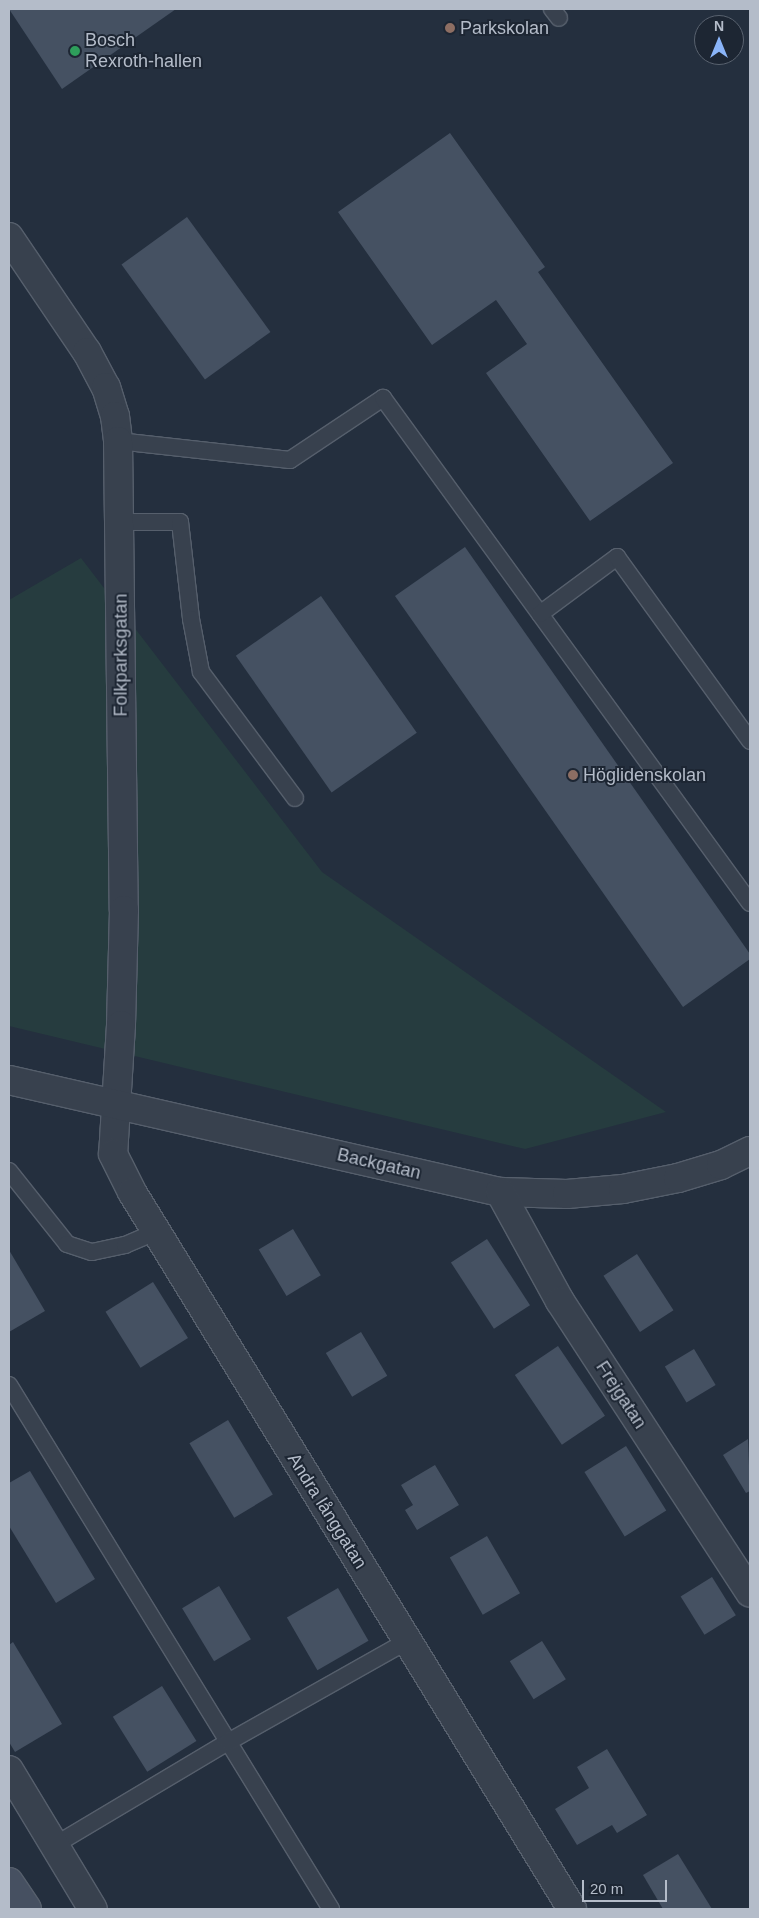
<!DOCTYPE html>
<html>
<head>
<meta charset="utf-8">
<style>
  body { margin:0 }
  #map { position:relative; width:759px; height:1918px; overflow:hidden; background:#242f3e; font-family:Helvetica,sans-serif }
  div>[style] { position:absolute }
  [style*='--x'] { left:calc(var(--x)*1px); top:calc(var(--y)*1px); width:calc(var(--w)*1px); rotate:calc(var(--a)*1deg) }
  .green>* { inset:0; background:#263c3f }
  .building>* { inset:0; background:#455162; transform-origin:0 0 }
  .roads { filter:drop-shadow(1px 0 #565f6c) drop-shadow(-1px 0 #565f6c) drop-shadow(0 1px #565f6c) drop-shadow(0 -1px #565f6c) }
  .service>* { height:16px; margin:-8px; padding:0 8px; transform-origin:8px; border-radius:8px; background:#38414e }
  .minor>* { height:28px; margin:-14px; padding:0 14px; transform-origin:14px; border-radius:14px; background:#38414e }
  .secondary>* { height:28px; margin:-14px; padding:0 14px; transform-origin:14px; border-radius:14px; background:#465061 }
  .dots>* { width:14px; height:14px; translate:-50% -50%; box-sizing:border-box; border:2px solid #1d2633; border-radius:50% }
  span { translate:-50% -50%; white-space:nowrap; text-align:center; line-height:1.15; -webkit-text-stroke:4px #1d2633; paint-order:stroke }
  .poi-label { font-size:18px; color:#b4bcc9 }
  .left { translate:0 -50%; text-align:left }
  .street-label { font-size:18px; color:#b4bcc9 }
  .frame { position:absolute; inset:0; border:10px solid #b4bcc9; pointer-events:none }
  .north { position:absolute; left:694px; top:15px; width:50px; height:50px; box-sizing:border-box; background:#1d2633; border:1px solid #59626f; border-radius:50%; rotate:0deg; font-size:14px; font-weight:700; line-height:20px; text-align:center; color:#b4bcc9 }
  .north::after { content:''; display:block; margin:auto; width:18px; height:22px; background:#8ab4f8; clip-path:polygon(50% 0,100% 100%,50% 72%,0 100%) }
  .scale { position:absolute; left:582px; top:1880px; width:85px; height:22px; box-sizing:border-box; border:2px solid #b4bcc9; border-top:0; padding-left:6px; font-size:15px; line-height:18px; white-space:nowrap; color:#b4bcc9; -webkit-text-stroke:4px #1d2633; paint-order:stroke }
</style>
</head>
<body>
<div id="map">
  <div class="green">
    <div style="clip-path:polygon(81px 558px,322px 872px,666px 1112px,525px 1149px,9px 1026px,9px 600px)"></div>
  </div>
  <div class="building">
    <div style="clip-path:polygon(9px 9px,176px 9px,62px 89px)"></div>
    <div style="clip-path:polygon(450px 133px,545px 267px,538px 272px,673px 463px,590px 521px,486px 373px,527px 344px,496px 300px,432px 345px,338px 212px)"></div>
    <div style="left:187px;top:217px;width:142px;height:81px;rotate:54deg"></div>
    <div style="clip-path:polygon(465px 547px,750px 954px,750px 959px,683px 1007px,395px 596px)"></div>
    <div style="left:321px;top:596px;width:167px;height:104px;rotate:55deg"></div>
    <div style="left:293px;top:1229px;width:54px;height:40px;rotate:59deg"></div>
    <div style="left:487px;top:1239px;width:79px;height:43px;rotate:57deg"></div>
    <div style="clip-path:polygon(9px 1250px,45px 1311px,9px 1332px)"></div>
    <div style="left:637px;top:1254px;width:67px;height:40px;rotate:57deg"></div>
    <div style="left:153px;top:1282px;width:66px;height:56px;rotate:58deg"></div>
    <div style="left:361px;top:1332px;width:51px;height:41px;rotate:59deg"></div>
    <div style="left:558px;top:1346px;width:84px;height:52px;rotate:56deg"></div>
    <div style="left:694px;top:1349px;width:42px;height:34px;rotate:59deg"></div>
    <div style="left:228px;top:1420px;width:87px;height:45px;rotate:59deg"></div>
    <div style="clip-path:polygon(748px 1439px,750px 1491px,746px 1493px,723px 1455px)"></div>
    <div style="left:626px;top:1446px;width:76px;height:49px;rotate:58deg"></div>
    <div style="clip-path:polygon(435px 1465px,459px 1505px,417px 1530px,405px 1510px,413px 1505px,401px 1485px)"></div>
    <div style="clip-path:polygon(30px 1471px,95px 1579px,56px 1603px,9px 1526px,9px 1483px)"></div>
    <div style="left:487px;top:1536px;width:66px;height:43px;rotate:60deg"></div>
    <div style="left:712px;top:1577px;width:45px;height:37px;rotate:58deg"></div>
    <div style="left:219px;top:1586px;width:62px;height:43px;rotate:59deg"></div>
    <div style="left:338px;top:1588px;width:61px;height:59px;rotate:60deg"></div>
    <div style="left:542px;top:1641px;width:45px;height:38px;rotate:58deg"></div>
    <div style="clip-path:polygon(13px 1642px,62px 1724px,15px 1752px,9px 1742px,9px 1645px)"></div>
    <div style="left:162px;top:1686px;width:65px;height:58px;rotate:58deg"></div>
    <div style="clip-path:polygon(607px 1749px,647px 1815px,617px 1833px,612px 1825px,577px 1845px,555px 1809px,589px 1788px,577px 1767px)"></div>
    <div style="clip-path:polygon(678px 1854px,712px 1909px,663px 1909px,643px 1875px)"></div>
  </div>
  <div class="roads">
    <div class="service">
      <div style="--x:552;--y:9;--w:11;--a:52"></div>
      <div style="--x:118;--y:441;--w:173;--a:6.3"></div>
      <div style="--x:290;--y:460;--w:112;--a:-33.7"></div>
      <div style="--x:383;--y:398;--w:624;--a:53.99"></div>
      <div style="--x:121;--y:522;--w:59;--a:0"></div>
      <div style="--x:180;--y:522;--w:98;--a:83.5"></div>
      <div style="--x:191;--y:619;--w:54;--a:79.3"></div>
      <div style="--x:201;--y:672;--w:157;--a:53.3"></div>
      <div style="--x:540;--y:614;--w:96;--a:-36.5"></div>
      <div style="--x:617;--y:557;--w:227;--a:54.1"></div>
      <div style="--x:9;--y:1171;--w:93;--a:51.5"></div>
      <div style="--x:67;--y:1244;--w:26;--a:18"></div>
      <div style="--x:92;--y:1252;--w:34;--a:-12"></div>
      <div style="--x:125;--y:1245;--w:34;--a:-23"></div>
      <div style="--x:9;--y:1385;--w:615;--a:58.43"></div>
      <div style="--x:55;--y:1845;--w:201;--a:-30.8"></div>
      <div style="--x:228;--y:1742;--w:206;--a:-29.4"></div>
    </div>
    <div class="minor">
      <div style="--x:9;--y:237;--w:139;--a:55.9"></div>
      <div style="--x:87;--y:352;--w:40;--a:62"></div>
      <div style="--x:106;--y:387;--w:30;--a:73"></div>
      <div style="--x:115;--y:416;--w:25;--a:83"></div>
      <div style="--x:118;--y:441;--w:469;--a:89.3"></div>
      <div style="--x:124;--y:910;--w:115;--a:91.5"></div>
      <div style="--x:121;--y:1025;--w:129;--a:93.5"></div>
      <div style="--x:113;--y:1154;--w:42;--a:63.4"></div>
      <div style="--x:132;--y:1192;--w:841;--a:58.46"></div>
      <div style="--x:9;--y:1080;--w:504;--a:12.85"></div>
      <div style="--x:500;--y:1192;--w:67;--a:1.7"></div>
      <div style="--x:567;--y:1194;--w:56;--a:-5.1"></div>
      <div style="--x:623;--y:1189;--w:56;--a:-11.3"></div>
      <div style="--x:678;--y:1178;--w:45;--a:-16.8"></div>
      <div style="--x:721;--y:1165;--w:32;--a:-26"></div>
      <div style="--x:500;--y:1192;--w:124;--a:61.2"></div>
      <div style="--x:560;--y:1301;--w:348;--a:56.9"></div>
      <div style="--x:9;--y:1770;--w:162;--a:58.9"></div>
    </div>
    <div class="secondary">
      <div style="--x:9;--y:1882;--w:32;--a:56"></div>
    </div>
  </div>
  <div class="dots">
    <div style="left:450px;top:28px;background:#8d6e63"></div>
    <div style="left:75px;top:51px;background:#2e9e5b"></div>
    <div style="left:573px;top:775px;background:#8d6e63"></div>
  </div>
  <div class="poi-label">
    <span class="left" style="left:460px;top:28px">Parkskolan</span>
    <span class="left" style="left:85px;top:51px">Bosch<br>Rexroth-hallen</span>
    <span class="left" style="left:583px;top:775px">Höglidenskolan</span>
  </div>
  <div class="street-label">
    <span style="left:121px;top:655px;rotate:-90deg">Folkparksgatan</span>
    <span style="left:379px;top:1164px;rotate:13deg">Backgatan</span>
    <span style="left:621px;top:1395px;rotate:57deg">Frejgatan</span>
    <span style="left:327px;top:1511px;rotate:58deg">Andra långgatan</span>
  </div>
  <div class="frame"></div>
  <div class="north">N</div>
  <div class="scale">20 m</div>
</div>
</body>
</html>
